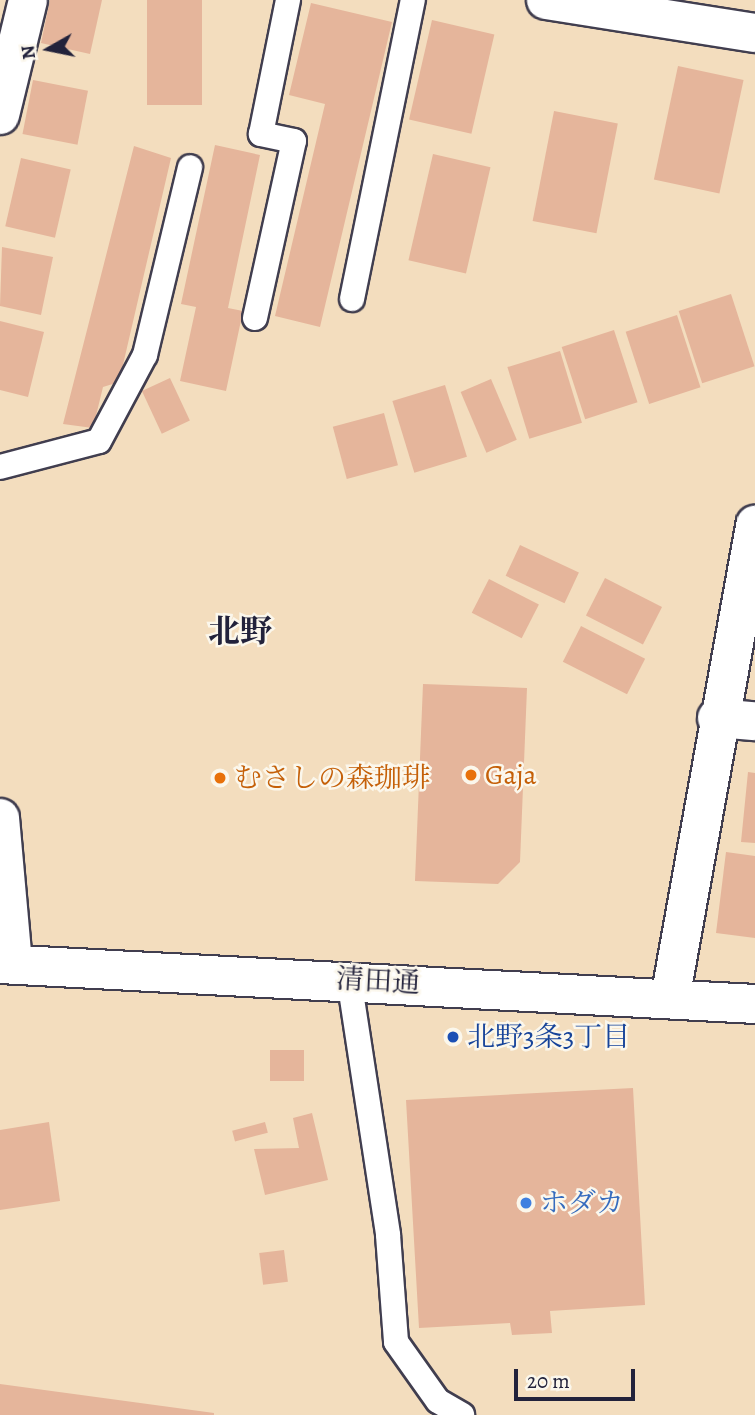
<!DOCTYPE html>
<html>
<head>
<meta charset="utf-8">
<style>
  body { margin:0 }
  #map { position:relative; width:755px; height:1415px; overflow:hidden; background:#f3ddbe; font-family:Alegreya,"Noto Serif JP",serif }
  div>[style] { position:absolute }
  [style*='--x'] { left:calc(var(--x)*1px); top:calc(var(--y)*1px); width:calc(var(--w)*1px); rotate:calc(var(--a)*1deg) }
  .building>* { inset:0; background:#e5b59b; transform-origin:0 0 }
  .roads { filter:drop-shadow(2px 0 #413e4f) drop-shadow(-2px 0 #413e4f) drop-shadow(0 2px #413e4f) drop-shadow(0 -2px #413e4f) }
  .service>* { height:24px; margin:-12px; padding:0 12px; transform-origin:12px; border-radius:12px; background:#fff }
  .minor>* { height:38px; margin:-19px; padding:0 19px; transform-origin:19px; border-radius:19px; background:#fff }
  .tertiary>* { height:38px; margin:-19px; padding:0 19px; transform-origin:19px; border-radius:19px; background:#fff }
  .dots>* { width:19px; height:19px; translate:-50% -50%; box-sizing:border-box; border:4px solid #fbf7ec; border-radius:50% }
  span { translate:-50% -50%; white-space:nowrap; text-align:center; line-height:1.15; -webkit-text-stroke:5px #fbf7ec; paint-order:stroke }
  .food-label { font-size:28px; color:#c56008 }
  .left { translate:0 -50%; text-align:left }
  .street-label { font-size:28px; color:#22223b }
  .transit-label { font-size:28px; color:#164399 }
  .shop-label { font-size:28px; color:#366cbe }
  .quarter-label { font-size:32px; color:#22223b; font-weight:700 }
  .north { position:absolute; left:14px; top:14px; width:70px; height:70px; -webkit-text-stroke:5px #fbf7ec; paint-order:stroke; rotate:261deg; font-size:19px; font-weight:700; line-height:28px; text-align:center; color:#22223b }
  .north::after { content:''; display:block; margin:auto; width:24px; height:32px; background:#22223b; clip-path:polygon(50% 0,100% 100%,50% 72%,0 100%) }
  .scale { position:absolute; left:514px; top:1369px; width:121px; height:32px; box-sizing:border-box; border:4px solid #22223b; border-top:0; padding-left:9px; font-size:21px; line-height:24px; white-space:nowrap; color:#22223b; -webkit-text-stroke:5px #fbf7ec; paint-order:stroke }
</style>
</head>
<body>
<div id="map">
  <div class="building">
    <div style="clip-path:polygon(50px 0,102px 0,90px 54px,41px 43px)"></div>
    <div style="left:147px;top:0;width:55px;height:105px"></div>
    <div style="clip-path:polygon(311px 3px,392px 22px,320px 327px,275px 316px,325px 104px,289px 95px)"></div>
    <div style="left:432px;top:20px;width:64px;height:102px;rotate:13deg"></div>
    <div style="left:678px;top:66px;width:67px;height:116px;rotate:12deg"></div>
    <div style="left:33px;top:80px;width:56px;height:55px;rotate:11deg"></div>
    <div style="left:554px;top:111px;width:65px;height:112px;rotate:11deg"></div>
    <div style="clip-path:polygon(215px 145px,260px 155px,228px 308px,243px 311px,226px 391px,180px 381px,196px 307px,181px 304px)"></div>
    <div style="clip-path:polygon(134px 146px,171px 158px,119px 382px,103px 387px,93px 428px,63px 424px)"></div>
    <div style="left:433px;top:154px;width:59px;height:109px;rotate:13deg"></div>
    <div style="left:21px;top:158px;width:51px;height:70px;rotate:13deg"></div>
    <div style="clip-path:polygon(2px 247px,53px 257px,41px 315px,0 306px)"></div>
    <div style="left:731px;top:294px;width:76px;height:55px;rotate:72deg"></div>
    <div style="left:677px;top:315px;width:76px;height:54px;rotate:72deg"></div>
    <div style="clip-path:polygon(0 321px,44px 332px,28px 397px,0 390px)"></div>
    <div style="left:614px;top:330px;width:76px;height:55px;rotate:72deg"></div>
    <div style="left:560px;top:351px;width:75px;height:55px;rotate:73deg"></div>
    <div style="left:170px;top:378px;width:47px;height:31px;rotate:65deg"></div>
    <div style="left:491px;top:379px;width:66px;height:33px;rotate:67deg"></div>
    <div style="left:445px;top:385px;width:75px;height:55px;rotate:73deg"></div>
    <div style="left:384px;top:413px;width:54px;height:53px;rotate:75deg"></div>
    <div style="left:520px;top:545px;width:65px;height:34px;rotate:25deg"></div>
    <div style="left:605px;top:578px;width:64px;height:42px;rotate:27deg"></div>
    <div style="left:489px;top:579px;width:56px;height:38px;rotate:27deg"></div>
    <div style="left:581px;top:626px;width:72px;height:40px;rotate:27deg"></div>
    <div style="clip-path:polygon(423px 684px,527px 688px,520px 862px,498px 884px,415px 881px)"></div>
    <div style="clip-path:polygon(748px 772px,755px 773px,755px 843px,741px 842px)"></div>
    <div style="clip-path:polygon(726px 852px,755px 856px,755px 938px,716px 933px)"></div>
    <div style="left:304px;top:1050px;width:31px;height:34px;rotate:90deg"></div>
    <div style="clip-path:polygon(633px 1088px,645px 1305px,550px 1311px,552px 1333px,512px 1335px,510px 1323px,419px 1328px,406px 1100px)"></div>
    <div style="clip-path:polygon(312px 1113px,328px 1180px,265px 1195px,254px 1149px,299px 1148px,293px 1118px)"></div>
    <div style="clip-path:polygon(49px 1122px,60px 1201px,0 1210px,0 1130px)"></div>
    <div style="left:265px;top:1122px;width:11px;height:34px;rotate:75deg"></div>
    <div style="left:284px;top:1250px;width:32px;height:25px;rotate:83deg"></div>
    <div style="clip-path:polygon(0 1384px,214px 1413px,214px 1415px,0 1415px)"></div>
  </div>
  <div class="roads">
    <div class="service">
      <div style="--x:352;--y:299;--w:305;--a:-78.5"></div>
      <div style="--x:255;--y:318;--w:181;--a:-77.6"></div>
      <div style="--x:294;--y:141;--w:34;--a:-168"></div>
      <div style="--x:261;--y:134;--w:137;--a:-78.6"></div>
      <div style="--x:0;--y:467;--w:102;--a:-14.7"></div>
      <div style="--x:99;--y:441;--w:98;--a:-61.9"></div>
      <div style="--x:145;--y:355;--w:193;--a:-76.5"></div>
      <div style="--x:349;--y:979;--w:259;--a:81.3"></div>
      <div style="--x:388;--y:1235;--w:107;--a:85.7"></div>
      <div style="--x:396;--y:1342;--w:72;--a:54.6"></div>
      <div style="--x:438;--y:1401;--w:28;--a:30"></div>
    </div>
    <div class="minor">
      <div style="--x:546;--y:0;--w:212;--a:9"></div>
      <div style="--x:0;--y:115;--w:118;--a:-76.3"></div>
      <div style="--x:717;--y:718;--w:38;--a:5"></div>
      <div style="--x:0;--y:818;--w:147;--a:84.9"></div>
    </div>
    <div class="tertiary">
      <div style="--x:0;--y:964;--w:756;--a:3.03"></div>
      <div style="--x:670;--y:999;--w:482;--a:-79.8"></div>
    </div>
  </div>
  <div class="dots">
    <div style="left:471px;top:775px;background:#e8710a"></div>
    <div style="left:220px;top:778px;background:#e8710a"></div>
    <div style="left:453px;top:1037px;background:#1a4fb4"></div>
    <div style="left:526px;top:1203px;background:#3f7fe0"></div>
  </div>
  <div class="food-label">
    <span class="left" style="left:485px;top:775px">Gaja</span>
    <span class="left" style="left:234px;top:778px">むさしの森珈琲</span>
  </div>
  <div class="street-label">
    <span style="left:378px;top:981px;rotate:3deg">清田通</span>
  </div>
  <div class="transit-label">
    <span class="left" style="left:467px;top:1037px">北野3条3丁目</span>
  </div>
  <div class="shop-label">
    <span class="left" style="left:540px;top:1203px">ホダカ</span>
  </div>
  <div class="quarter-label">
    <span style="left:240px;top:631px">北野</span>
  </div>
  <div class="north">N</div>
  <div class="scale">20 m</div>
</div>
</body>
</html>
